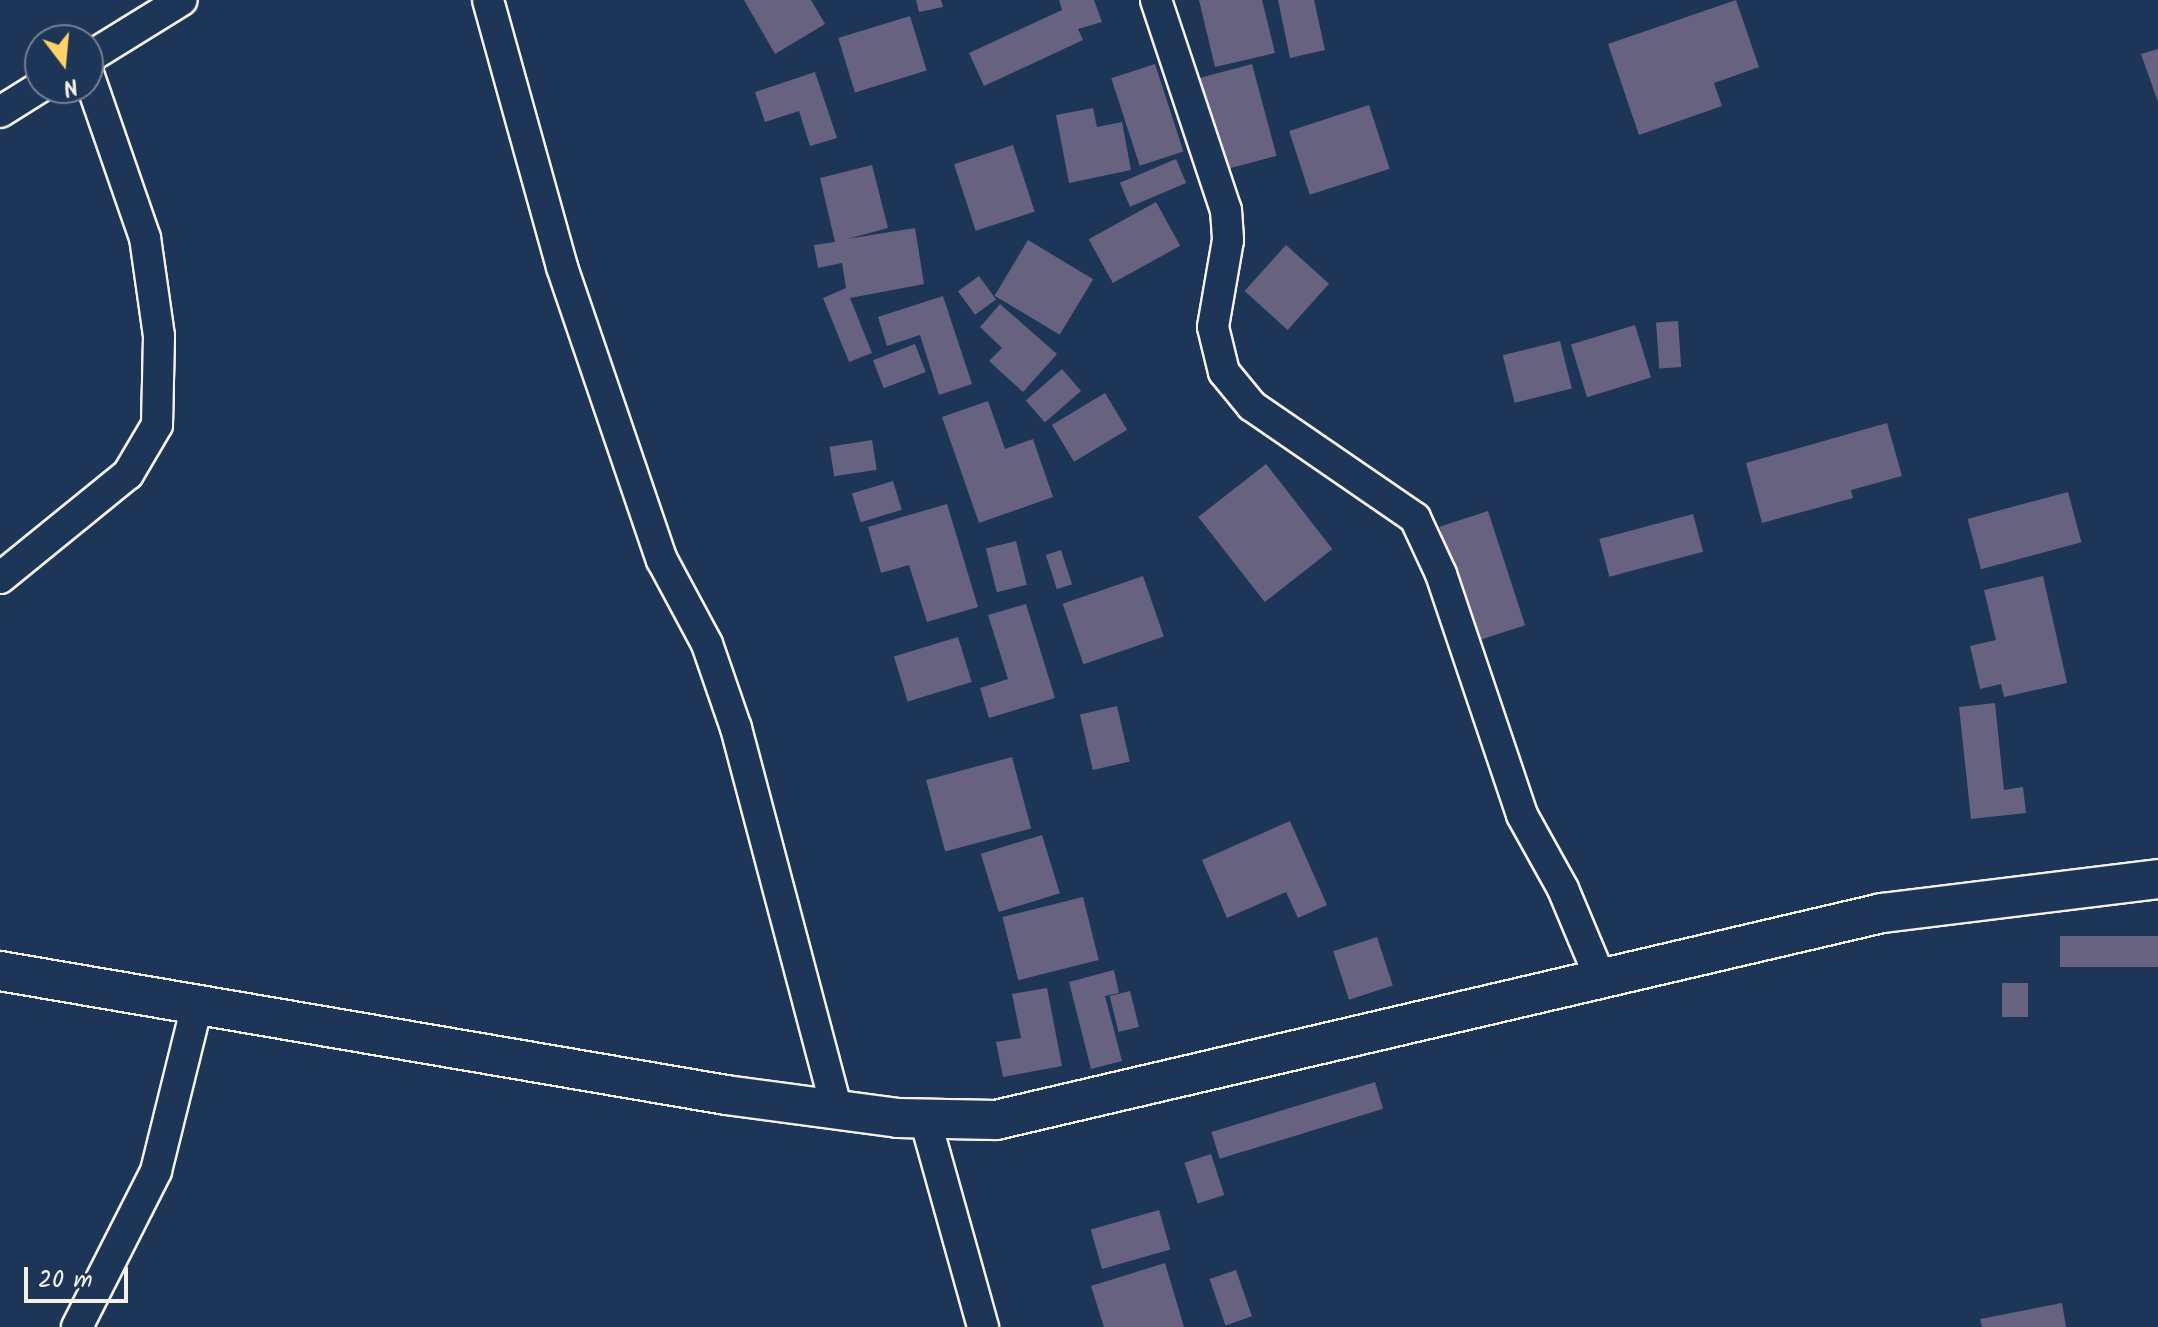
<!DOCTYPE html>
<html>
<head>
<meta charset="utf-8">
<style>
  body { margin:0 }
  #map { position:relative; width:2158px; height:1327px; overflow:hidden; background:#1d3557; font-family:Kalam,sans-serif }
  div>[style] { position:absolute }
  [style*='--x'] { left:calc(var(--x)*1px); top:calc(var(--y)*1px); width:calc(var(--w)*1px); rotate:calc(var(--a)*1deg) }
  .building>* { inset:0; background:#67627f; transform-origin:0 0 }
  .roads { filter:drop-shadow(2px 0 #f4f1e8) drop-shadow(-2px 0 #f4f1e8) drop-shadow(0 2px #f4f1e8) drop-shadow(0 -2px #f4f1e8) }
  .minor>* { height:30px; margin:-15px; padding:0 15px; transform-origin:15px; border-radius:15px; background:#1d3557 }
  .tertiary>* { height:38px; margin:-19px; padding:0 19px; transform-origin:19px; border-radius:19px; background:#1d3557 }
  span { translate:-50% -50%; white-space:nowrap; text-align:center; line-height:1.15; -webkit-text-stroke:6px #1d3557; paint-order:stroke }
  .north { position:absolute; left:24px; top:24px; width:80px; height:80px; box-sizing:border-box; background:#1d3557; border:2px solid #738091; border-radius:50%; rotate:164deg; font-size:22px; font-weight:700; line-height:32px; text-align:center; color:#f4f1e8 }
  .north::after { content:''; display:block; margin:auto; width:28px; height:36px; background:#ffd166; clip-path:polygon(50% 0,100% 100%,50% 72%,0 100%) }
  .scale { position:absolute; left:24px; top:1267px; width:104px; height:36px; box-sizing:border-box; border:4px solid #f4f1e8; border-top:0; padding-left:10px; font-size:24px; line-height:28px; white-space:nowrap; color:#f4f1e8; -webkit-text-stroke:6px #1d3557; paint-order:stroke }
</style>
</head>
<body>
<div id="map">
  <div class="building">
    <div style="clip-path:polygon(744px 0,811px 0,825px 24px,775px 54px)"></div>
    <div style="clip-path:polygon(916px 0,941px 0,943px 7px,919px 12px)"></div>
    <div style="clip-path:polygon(1059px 0,1094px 0,1102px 22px,1078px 29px,1083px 40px,984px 86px,969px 53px,1062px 10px)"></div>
    <div style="clip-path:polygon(1199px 0,1262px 0,1275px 53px,1215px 67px)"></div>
    <div style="clip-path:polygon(1278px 0,1314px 0,1325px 50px,1290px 58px)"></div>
    <div style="clip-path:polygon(1736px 0,1759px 67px,1714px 83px,1722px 106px,1639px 135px,1608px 44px)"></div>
    <div style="left:910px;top:16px;width:57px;height:75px;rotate:73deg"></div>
    <div style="clip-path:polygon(2158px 49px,2158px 102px,2141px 54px)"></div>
    <div style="left:1155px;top:64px;width:92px;height:46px;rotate:72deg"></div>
    <div style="left:1252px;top:64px;width:95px;height:59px;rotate:75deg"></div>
    <div style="clip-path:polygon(815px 72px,837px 138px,810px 146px,799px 111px,765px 122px,755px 92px)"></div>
    <div style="left:1369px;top:105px;width:67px;height:84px;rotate:72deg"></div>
    <div style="clip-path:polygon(1093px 108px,1097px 127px,1122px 122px,1131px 170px,1069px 183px,1056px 115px)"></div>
    <div style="left:1013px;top:145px;width:70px;height:62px;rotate:72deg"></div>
    <div style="left:1176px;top:159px;width:26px;height:61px;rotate:67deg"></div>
    <div style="clip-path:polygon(872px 165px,888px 228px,847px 239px,915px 228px,924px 284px,850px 298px,872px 353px,849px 362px,823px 298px,846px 288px,842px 263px,818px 268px,814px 245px,835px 242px,820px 178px)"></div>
    <div style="left:1156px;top:202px;width:50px;height:77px;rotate:61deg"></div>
    <div style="left:1028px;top:240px;width:76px;height:65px;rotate:31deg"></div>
    <div style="left:1286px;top:245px;width:58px;height:62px;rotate:42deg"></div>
    <div style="left:979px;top:276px;width:29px;height:26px;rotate:54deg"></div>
    <div style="clip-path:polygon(943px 296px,972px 384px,939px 395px,920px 335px,887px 346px,878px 317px)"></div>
    <div style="clip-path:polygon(1000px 304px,1057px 354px,1023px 392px,989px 361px,1002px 348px,980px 327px)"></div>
    <div style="left:1678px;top:321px;width:46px;height:22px;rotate:86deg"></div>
    <div style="left:1635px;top:325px;width:55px;height:67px;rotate:73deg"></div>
    <div style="left:1560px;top:341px;width:49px;height:59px;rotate:76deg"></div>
    <div style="left:915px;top:344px;width:30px;height:45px;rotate:69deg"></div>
    <div style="left:1062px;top:369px;width:29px;height:48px;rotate:49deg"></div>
    <div style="left:1105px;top:393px;width:43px;height:62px;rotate:59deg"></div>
    <div style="clip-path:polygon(988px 401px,1005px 449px,1033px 439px,1053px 497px,979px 523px,942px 417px)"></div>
    <div style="clip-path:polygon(1887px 423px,1902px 476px,1851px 490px,1853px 498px,1762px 523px,1746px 463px)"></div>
    <div style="left:872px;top:440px;width:30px;height:43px;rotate:81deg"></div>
    <div style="left:1266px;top:464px;width:108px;height:86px;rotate:52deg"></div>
    <div style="left:893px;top:481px;width:30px;height:43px;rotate:73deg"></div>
    <div style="left:2068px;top:492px;width:52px;height:104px;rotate:75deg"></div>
    <div style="clip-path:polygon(947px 504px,978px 607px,927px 622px,909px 565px,881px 573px,868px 527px)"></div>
    <div style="left:1488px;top:511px;width:120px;height:51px;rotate:72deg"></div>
    <div style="left:1693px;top:514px;width:39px;height:97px;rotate:75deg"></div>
    <div style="left:1016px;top:541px;width:45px;height:31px;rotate:76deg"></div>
    <div style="left:1061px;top:550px;width:36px;height:16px;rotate:72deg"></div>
    <div style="left:1143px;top:576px;width:64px;height:85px;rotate:71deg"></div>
    <div style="clip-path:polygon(2043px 576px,2067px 683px,2004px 697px,2001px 684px,1980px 689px,1970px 646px,1996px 640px,1984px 590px)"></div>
    <div style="clip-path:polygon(1026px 604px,1055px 698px,989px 718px,980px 688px,1008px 679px,988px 615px)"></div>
    <div style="left:958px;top:637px;width:47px;height:67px;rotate:73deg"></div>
    <div style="clip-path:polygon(1995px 703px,2004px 790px,2023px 787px,2026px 813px,1971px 819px,1959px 707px)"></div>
    <div style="left:1117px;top:706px;width:57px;height:38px;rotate:77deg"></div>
    <div style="left:1012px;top:757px;width:74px;height:89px;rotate:75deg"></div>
    <div style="clip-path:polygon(1290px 821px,1327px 905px,1298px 918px,1286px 892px,1227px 918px,1202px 860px)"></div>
    <div style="left:1042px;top:835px;width:61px;height:64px;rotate:73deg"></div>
    <div style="left:1083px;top:897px;width:65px;height:83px;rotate:76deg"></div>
    <div style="left:2158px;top:936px;width:31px;height:98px;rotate:90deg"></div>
    <div style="left:1377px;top:937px;width:51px;height:46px;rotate:72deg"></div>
    <div style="clip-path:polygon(1114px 970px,1119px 993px,1105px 996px,1122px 1061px,1091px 1069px,1069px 982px)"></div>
    <div style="left:2028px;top:983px;width:34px;height:26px;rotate:90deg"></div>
    <div style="clip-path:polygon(1047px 988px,1062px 1066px,1003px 1077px,996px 1042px,1021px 1038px,1012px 994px)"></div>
    <div style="left:1130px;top:991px;width:37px;height:21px;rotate:76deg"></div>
    <div style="left:1375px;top:1082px;width:28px;height:171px;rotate:73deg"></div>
    <div style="left:1211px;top:1154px;width:43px;height:28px;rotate:72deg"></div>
    <div style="left:1159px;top:1210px;width:41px;height:71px;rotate:74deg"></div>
    <div style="clip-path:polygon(1165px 1263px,1184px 1327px,1104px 1327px,1091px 1286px)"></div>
    <div style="left:1236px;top:1270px;width:49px;height:28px;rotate:71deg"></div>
    <div style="clip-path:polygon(2062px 1303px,2066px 1327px,1982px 1327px,1980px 1319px)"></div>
  </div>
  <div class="roads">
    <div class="minor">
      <div style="--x:488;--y:0;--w:277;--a:74.5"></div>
      <div style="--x:562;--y:267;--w:310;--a:71.2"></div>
      <div style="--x:662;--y:560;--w:95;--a:61.8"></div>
      <div style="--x:707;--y:644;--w:89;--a:71"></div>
      <div style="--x:736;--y:728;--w:392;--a:75.2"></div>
      <div style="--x:1156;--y:0;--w:221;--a:71.6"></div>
      <div style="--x:1226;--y:210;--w:30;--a:86"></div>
      <div style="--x:1228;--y:240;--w:88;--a:99.8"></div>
      <div style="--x:1213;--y:327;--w:46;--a:76.3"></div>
      <div style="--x:1224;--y:372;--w:44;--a:50.5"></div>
      <div style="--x:1252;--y:406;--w:198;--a:34.5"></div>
      <div style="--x:1415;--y:518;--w:62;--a:65.1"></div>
      <div style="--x:1441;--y:574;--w:254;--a:71.4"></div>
      <div style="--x:1522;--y:815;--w:85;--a:61"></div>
      <div style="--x:1563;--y:889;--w:99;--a:67.3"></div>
      <div style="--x:88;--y:58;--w:110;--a:-31.7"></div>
      <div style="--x:0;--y:112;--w:47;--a:-32"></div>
      <div style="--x:0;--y:578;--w:165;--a:-39.1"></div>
      <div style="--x:128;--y:474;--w:57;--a:-59.4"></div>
      <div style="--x:157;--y:425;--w:89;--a:-88.7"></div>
      <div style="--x:159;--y:336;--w:99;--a:-98.1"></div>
      <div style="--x:145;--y:238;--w:175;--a:-109.1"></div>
      <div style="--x:925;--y:1119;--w:216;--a:74.4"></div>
      <div style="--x:77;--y:1327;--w:175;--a:-63.1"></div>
      <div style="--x:156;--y:1171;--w:171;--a:-76.1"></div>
    </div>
    <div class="tertiary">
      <div style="--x:0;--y:971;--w:737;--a:9.69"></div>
      <div style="--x:726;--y:1095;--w:174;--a:7.6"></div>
      <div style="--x:898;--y:1118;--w:98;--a:1.2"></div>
      <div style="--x:996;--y:1120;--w:910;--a:-13.15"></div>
      <div style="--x:1882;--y:913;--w:278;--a:-7"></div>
    </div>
  </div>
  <div class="north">N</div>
  <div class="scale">20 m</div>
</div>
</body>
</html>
